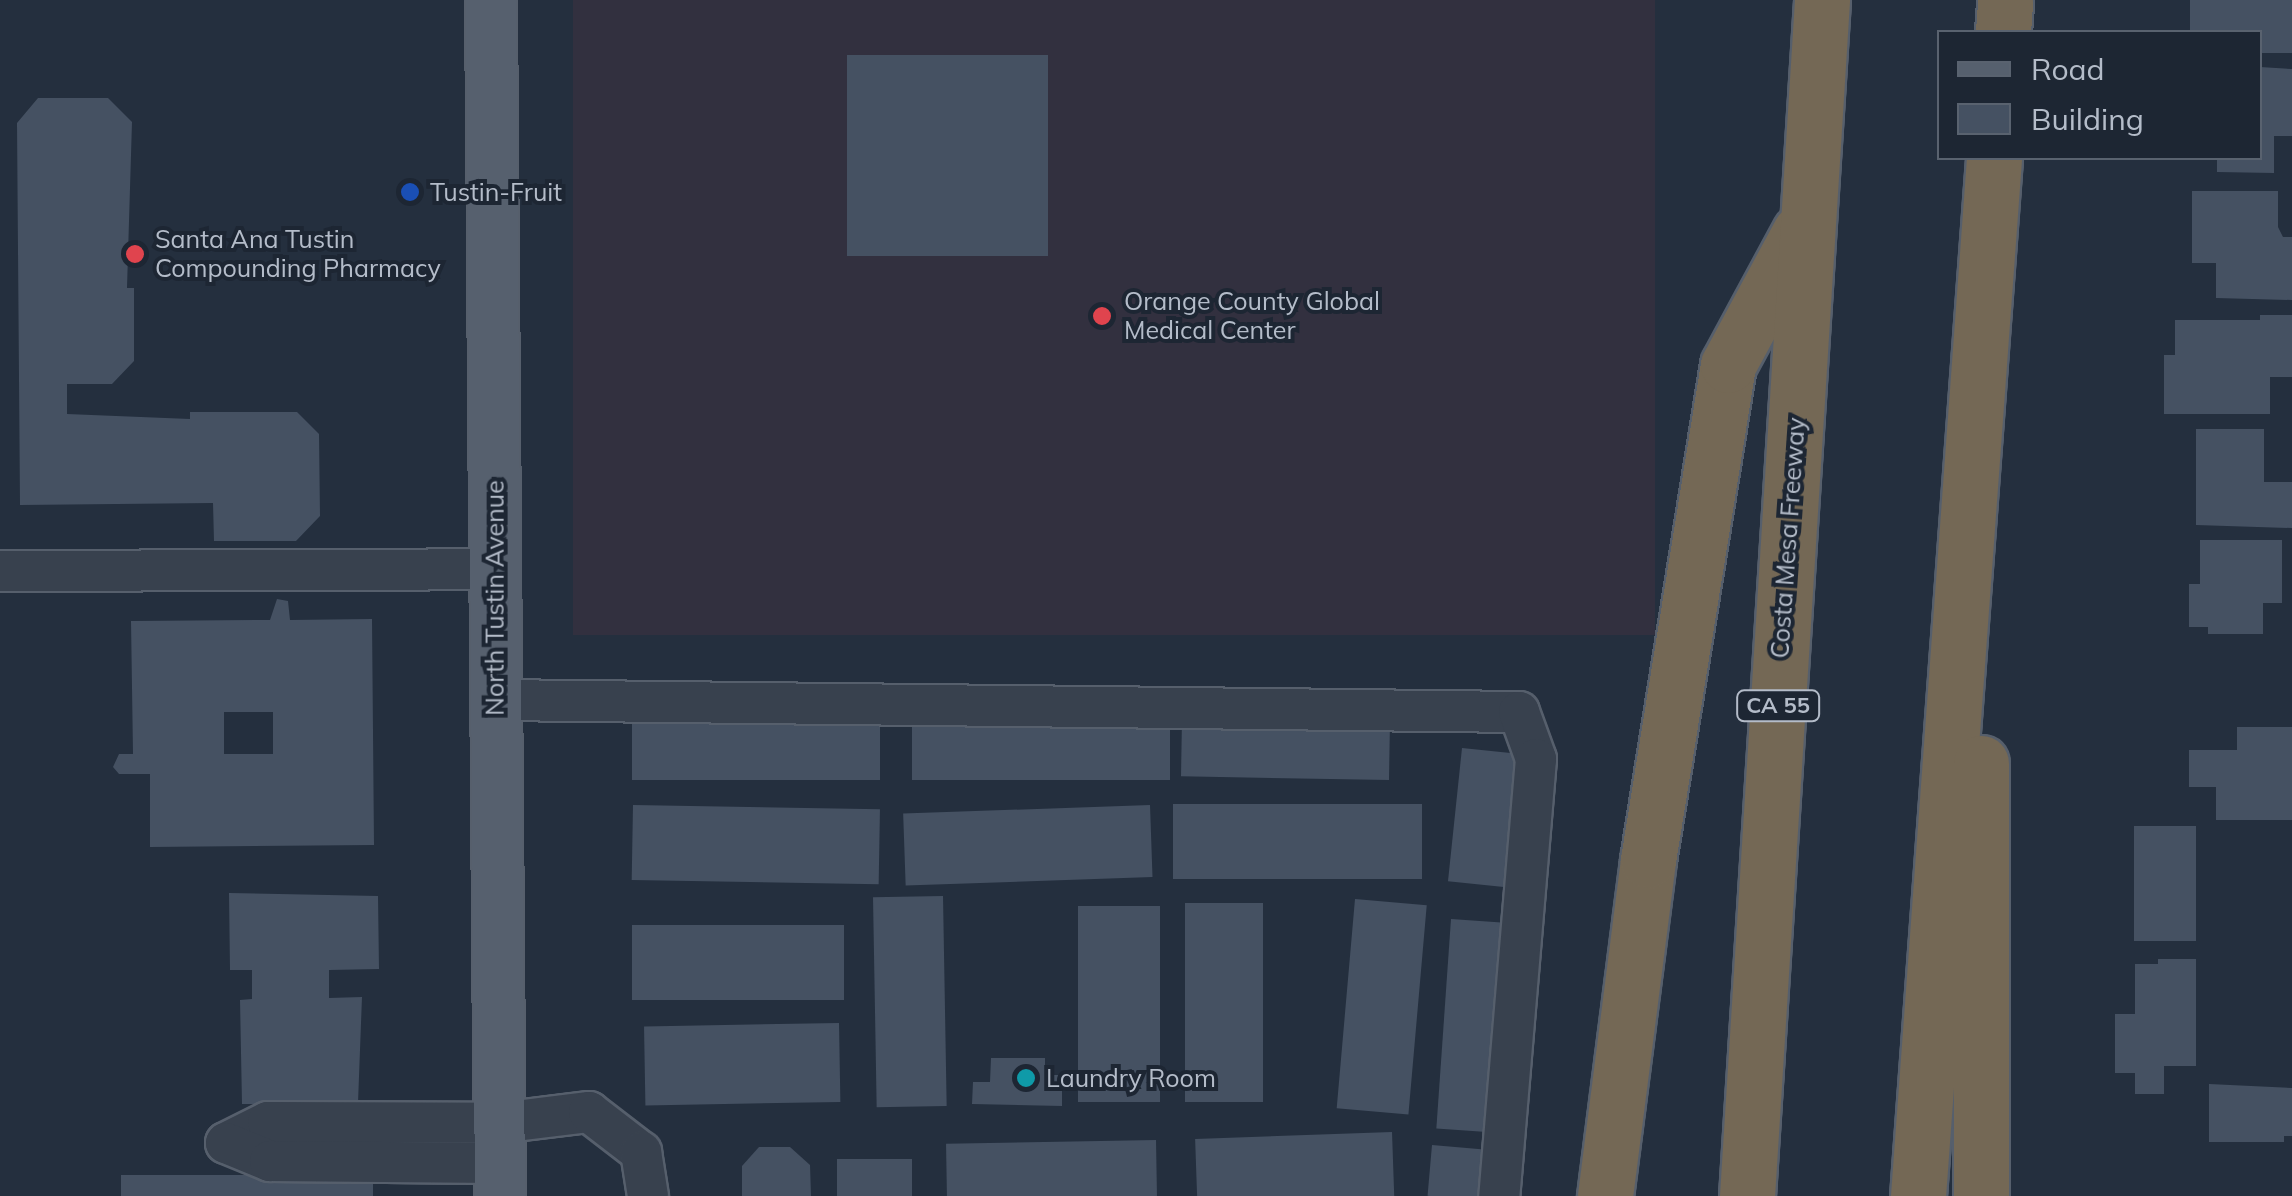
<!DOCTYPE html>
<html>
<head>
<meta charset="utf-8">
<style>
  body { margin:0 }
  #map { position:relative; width:2292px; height:1196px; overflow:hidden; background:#242f3e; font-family:Mulish,sans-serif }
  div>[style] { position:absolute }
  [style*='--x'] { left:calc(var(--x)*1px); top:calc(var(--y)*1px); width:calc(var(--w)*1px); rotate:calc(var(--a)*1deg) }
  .medical>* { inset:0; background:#32303f; transform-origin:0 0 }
  .building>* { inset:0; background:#455162; transform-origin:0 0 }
  .roads { filter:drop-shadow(2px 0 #565f6c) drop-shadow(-2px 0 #565f6c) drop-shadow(0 2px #565f6c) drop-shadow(0 -2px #565f6c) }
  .minor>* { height:40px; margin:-20px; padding:0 20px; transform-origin:20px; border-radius:20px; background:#38414e }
  .major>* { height:50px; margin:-25px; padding:0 25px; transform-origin:25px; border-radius:25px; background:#56606e }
  .highway>* { height:55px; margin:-27.5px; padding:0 27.5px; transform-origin:27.5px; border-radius:27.5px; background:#746855 }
  .dots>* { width:28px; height:28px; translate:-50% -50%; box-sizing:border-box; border:5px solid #1d2633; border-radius:50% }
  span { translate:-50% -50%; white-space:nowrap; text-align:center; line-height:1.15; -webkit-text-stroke:8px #1d2633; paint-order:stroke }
  .shield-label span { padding:2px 8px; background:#1d2633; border:2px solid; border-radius:8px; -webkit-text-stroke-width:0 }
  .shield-label { font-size:22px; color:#b4bcc9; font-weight:700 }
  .poi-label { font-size:25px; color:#b4bcc9 }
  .left { translate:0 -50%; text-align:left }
  .street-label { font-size:25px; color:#b4bcc9 }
  .legend { position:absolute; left:1937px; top:30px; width:325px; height:130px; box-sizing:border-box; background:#1d2633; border:2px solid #59626f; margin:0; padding:12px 18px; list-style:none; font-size:30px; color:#b4bcc9 }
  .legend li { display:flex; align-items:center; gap:20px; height:50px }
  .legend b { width:50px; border:2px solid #59626f }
</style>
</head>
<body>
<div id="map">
  <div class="medical">
    <div style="left:573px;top:0;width:1082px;height:635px"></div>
  </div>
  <div class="building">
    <div style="clip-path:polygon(2190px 0,2292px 0,2292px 53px,2260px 53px,2260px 32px,2190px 32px)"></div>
    <div style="left:1048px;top:55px;width:201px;height:201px;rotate:90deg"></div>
    <div style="clip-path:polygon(2260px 67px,2292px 69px,2292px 136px,2274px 136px,2274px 173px,2217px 172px,2217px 158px,2260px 158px)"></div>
    <div style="clip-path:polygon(38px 98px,108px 98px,132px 122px,127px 288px,134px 288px,134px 361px,112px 384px,67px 384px,67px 414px,190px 419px,190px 412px,297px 412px,319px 434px,320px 516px,296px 541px,214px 541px,213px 503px,20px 505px,17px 123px)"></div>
    <div style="clip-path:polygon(2192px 191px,2278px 191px,2278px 227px,2283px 237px,2292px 237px,2292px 300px,2216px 298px,2216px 263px,2192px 263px)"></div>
    <div style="clip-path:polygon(2260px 315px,2292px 315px,2292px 377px,2270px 377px,2270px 414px,2164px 414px,2164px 355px,2175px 355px,2175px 320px,2260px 320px)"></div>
    <div style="clip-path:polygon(2196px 429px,2264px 429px,2264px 482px,2292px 482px,2292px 528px,2196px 525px)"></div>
    <div style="clip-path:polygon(2200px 540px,2282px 540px,2282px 603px,2263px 603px,2263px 634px,2208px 634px,2208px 627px,2189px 627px,2189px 584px,2200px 584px)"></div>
    <div style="clip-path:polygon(evenodd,277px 599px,288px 601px,290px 620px,372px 619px,374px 845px,150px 847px,150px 774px,119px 774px,113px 767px,119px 754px,133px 754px,131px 621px,270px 620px,277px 599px,224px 712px,273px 712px,273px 754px,224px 754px,224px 712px)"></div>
    <div style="left:912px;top:720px;width:258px;height:60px"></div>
    <div style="left:1390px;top:721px;width:59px;height:208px;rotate:91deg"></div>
    <div style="left:632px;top:722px;width:248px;height:58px"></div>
    <div style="clip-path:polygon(2237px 727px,2292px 727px,2292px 820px,2216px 820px,2216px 787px,2189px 787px,2189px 750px,2237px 750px)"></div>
    <div style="left:1462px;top:748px;width:56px;height:134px;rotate:6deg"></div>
    <div style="left:1173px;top:804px;width:249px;height:75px"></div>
    <div style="left:633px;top:805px;width:247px;height:75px;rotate:1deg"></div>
    <div style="left:1150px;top:805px;width:72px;height:247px;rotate:88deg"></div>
    <div style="left:2134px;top:826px;width:62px;height:115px"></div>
    <div style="clip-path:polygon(229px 893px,378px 896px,379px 969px,329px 970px,329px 998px,362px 997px,358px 1103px,242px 1104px,240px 1000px,252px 999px,252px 970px,230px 970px)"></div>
    <div style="left:943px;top:896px;width:210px;height:70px;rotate:89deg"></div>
    <div style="left:1355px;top:899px;width:72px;height:210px;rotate:5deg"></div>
    <div style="left:1263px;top:903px;width:199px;height:78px;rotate:90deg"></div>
    <div style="left:1078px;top:906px;width:82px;height:196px"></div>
    <div style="left:1451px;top:919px;width:54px;height:210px;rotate:4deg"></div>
    <div style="left:844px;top:925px;width:75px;height:212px;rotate:90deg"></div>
    <div style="clip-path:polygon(2158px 959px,2196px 959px,2196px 1066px,2164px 1066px,2164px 1094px,2135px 1094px,2135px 1073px,2115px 1073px,2115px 1014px,2135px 1014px,2135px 964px,2158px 964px)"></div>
    <div style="left:839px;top:1023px;width:79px;height:195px;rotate:89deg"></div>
    <div style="clip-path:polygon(991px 1058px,1045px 1058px,1045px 1075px,1062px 1075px,1062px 1106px,972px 1104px,973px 1082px,990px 1082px)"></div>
    <div style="clip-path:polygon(2209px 1084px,2292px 1088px,2292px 1136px,2284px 1136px,2284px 1142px,2209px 1142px)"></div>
    <div style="left:1392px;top:1132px;width:64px;height:197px;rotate:88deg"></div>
    <div style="left:1156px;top:1140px;width:56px;height:210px;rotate:89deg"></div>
    <div style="left:1432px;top:1145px;width:58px;height:51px;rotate:5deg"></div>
    <div style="clip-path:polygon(759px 1147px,790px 1147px,810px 1165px,811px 1196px,742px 1196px,742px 1166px)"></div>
    <div style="left:837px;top:1159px;width:75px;height:37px"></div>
    <div style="left:121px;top:1175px;width:252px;height:21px"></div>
  </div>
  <div class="roads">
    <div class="minor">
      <div style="--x:0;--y:571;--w:495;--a:-0.2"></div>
      <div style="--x:496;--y:700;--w:1023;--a:0.67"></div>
      <div style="--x:1519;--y:712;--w:50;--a:70.1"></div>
      <div style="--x:1536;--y:759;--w:439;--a:94.8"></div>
      <div style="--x:226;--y:1143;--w:47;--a:-26.6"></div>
      <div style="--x:268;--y:1122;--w:231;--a:0.2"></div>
      <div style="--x:499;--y:1123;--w:91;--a:-7"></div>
      <div style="--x:589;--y:1112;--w:66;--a:37.6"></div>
      <div style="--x:641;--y:1152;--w:45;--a:81"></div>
      <div style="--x:226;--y:1143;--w:48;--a:22.2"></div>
      <div style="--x:270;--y:1161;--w:230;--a:0.5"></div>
    </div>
    <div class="major">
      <div style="--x:491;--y:0;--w:1196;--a:89.57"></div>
    </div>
    <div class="highway">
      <div style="--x:2003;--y:32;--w:32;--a:-86"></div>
      <div style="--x:1605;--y:1196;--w:339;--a:-82.7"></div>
      <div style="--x:1648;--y:860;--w:501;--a:-80.82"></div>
      <div style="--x:1728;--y:365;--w:151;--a:-61.6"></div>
      <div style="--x:1747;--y:1196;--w:1198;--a:-86.41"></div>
      <div style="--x:1918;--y:1196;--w:1041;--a:-85.81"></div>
      <div style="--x:1981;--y:1196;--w:433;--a:-90"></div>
    </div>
  </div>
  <div class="dots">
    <div style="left:410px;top:192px;background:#1a4fb4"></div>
    <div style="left:135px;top:254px;background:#e0444e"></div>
    <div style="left:1102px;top:316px;background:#e0444e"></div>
    <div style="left:1026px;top:1078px;background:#0f9aa8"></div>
  </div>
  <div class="shield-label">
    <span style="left:1778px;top:706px">CA 55</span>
  </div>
  <div class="poi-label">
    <span class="left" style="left:430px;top:192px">Tustin-Fruit</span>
    <span class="left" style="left:155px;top:254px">Santa Ana Tustin<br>Compounding Pharmacy</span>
    <span class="left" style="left:1124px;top:316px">Orange County Global<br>Medical Center</span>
    <span class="left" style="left:1046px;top:1078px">Laundry Room</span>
  </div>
  <div class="street-label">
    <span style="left:1788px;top:538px;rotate:-86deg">Costa Mesa Freeway</span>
    <span style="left:495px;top:598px;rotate:-90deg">North Tustin Avenue</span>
  </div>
  <ul class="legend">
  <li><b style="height:12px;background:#56606e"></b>Road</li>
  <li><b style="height:28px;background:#455162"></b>Building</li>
  </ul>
</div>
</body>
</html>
